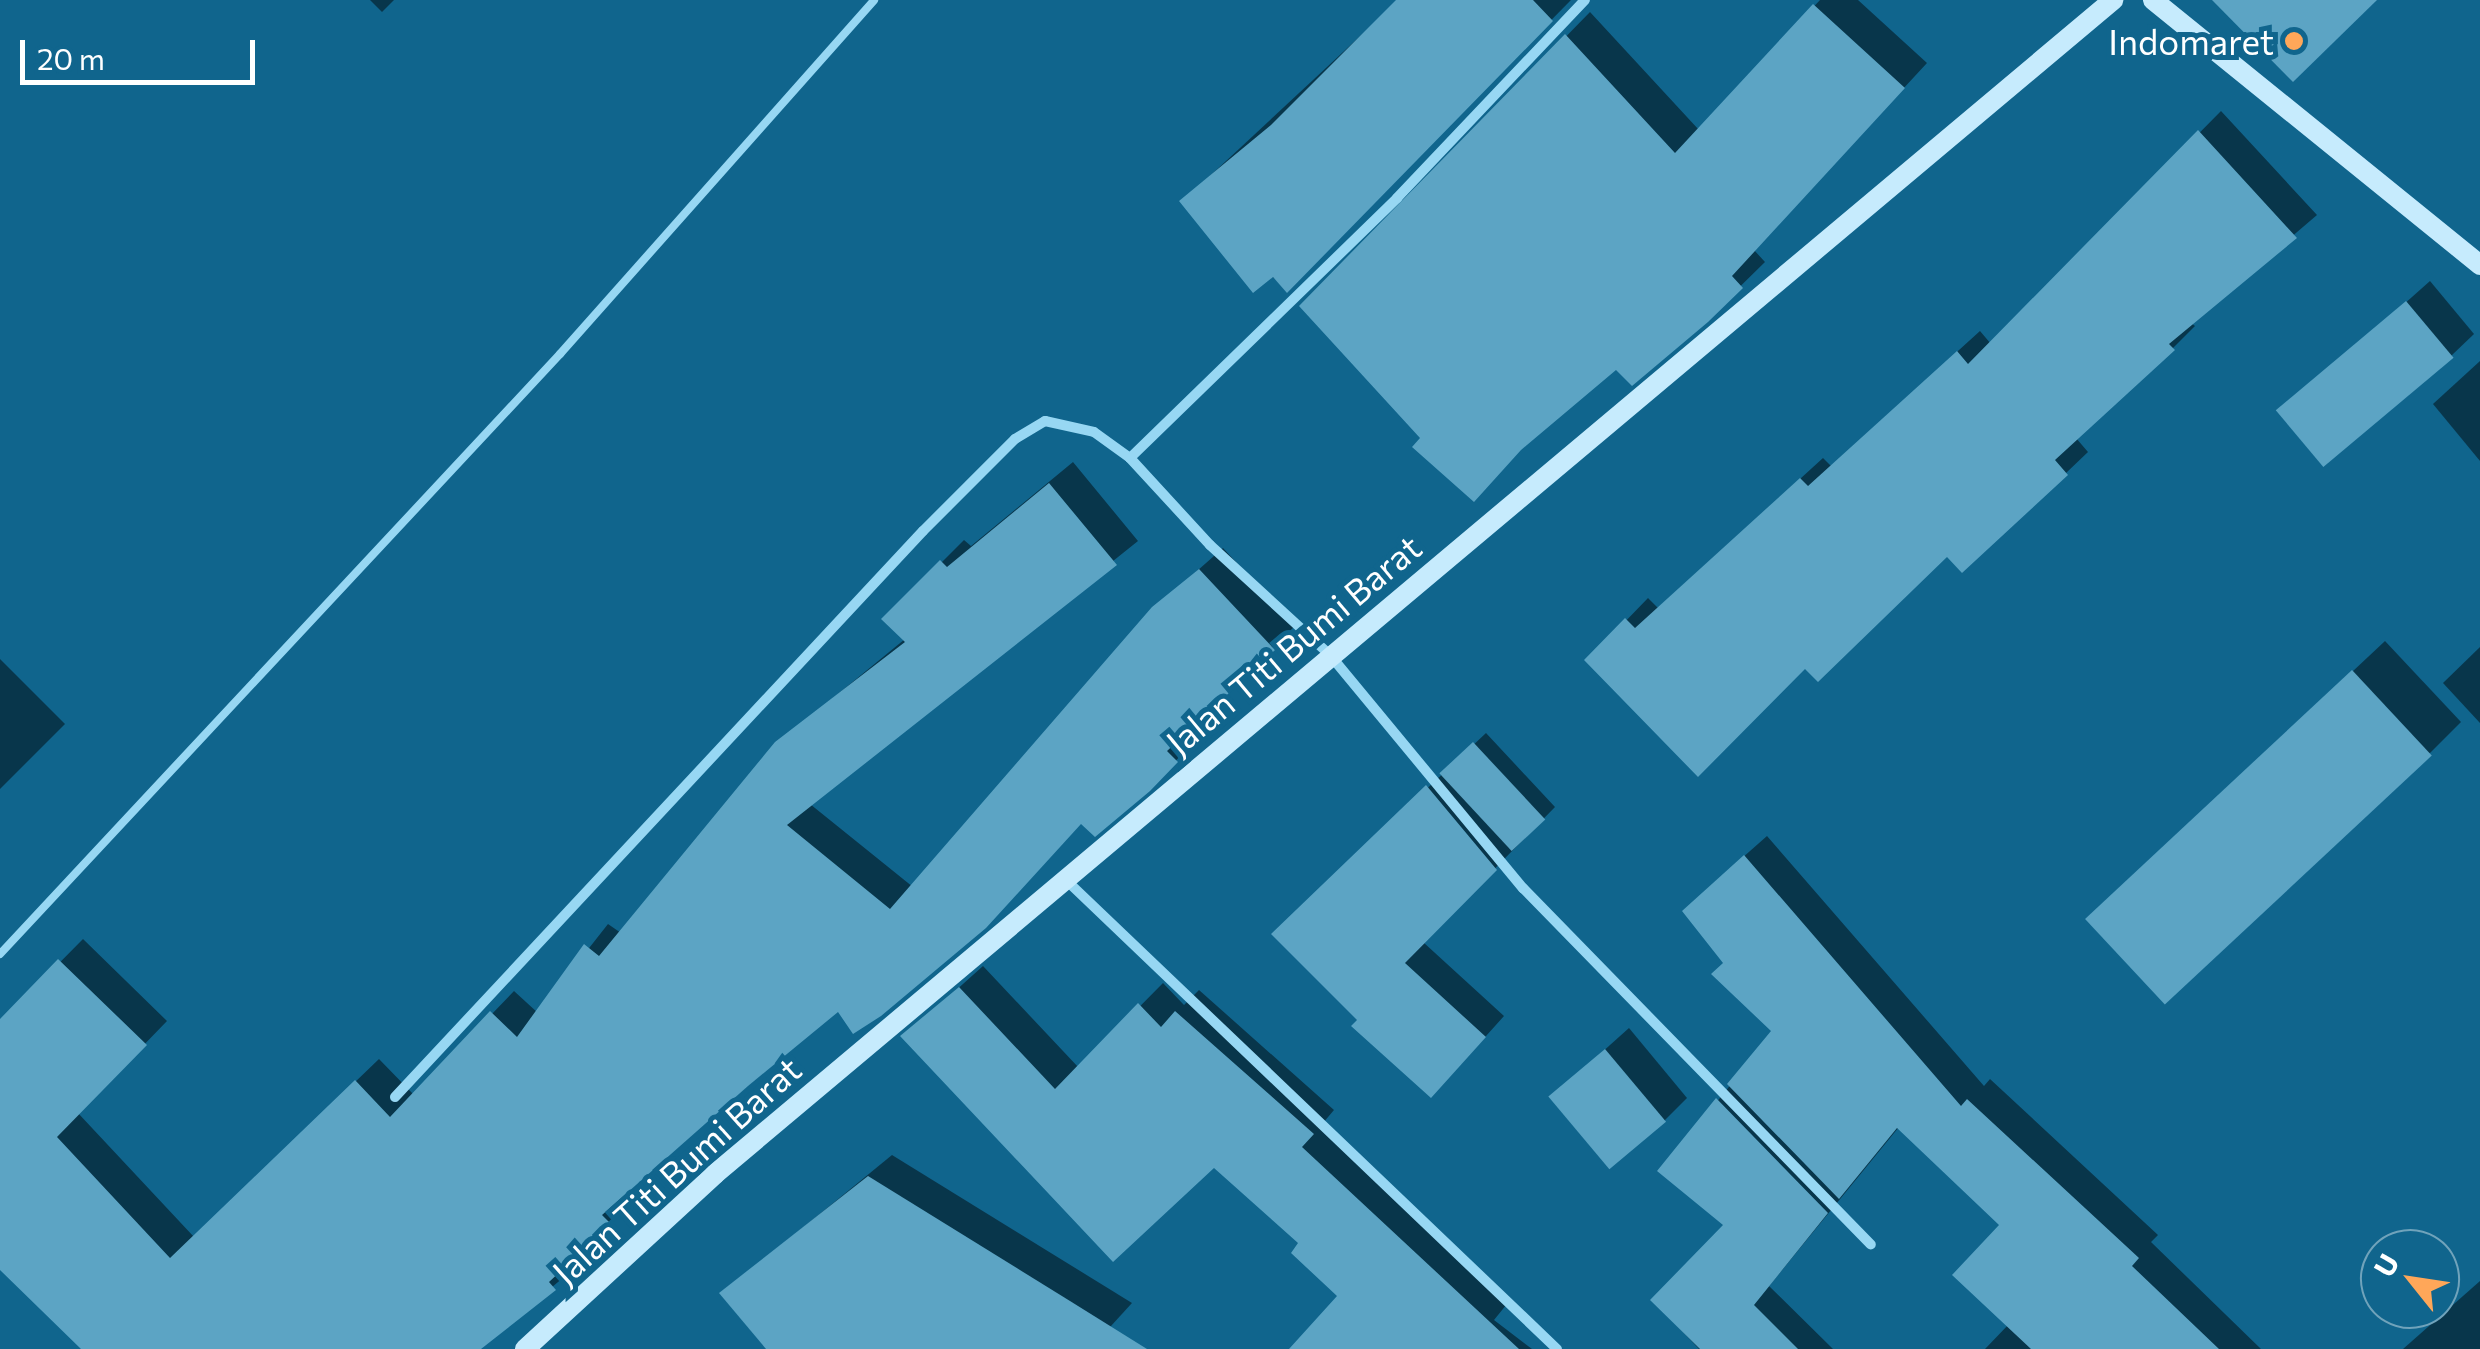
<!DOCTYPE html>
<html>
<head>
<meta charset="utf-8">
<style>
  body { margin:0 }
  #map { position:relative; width:2480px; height:1349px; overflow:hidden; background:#10658d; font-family:Commissioner,sans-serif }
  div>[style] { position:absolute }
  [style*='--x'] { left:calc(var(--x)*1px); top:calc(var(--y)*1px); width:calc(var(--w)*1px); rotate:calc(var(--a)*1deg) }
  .shadow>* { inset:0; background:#0007 }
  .building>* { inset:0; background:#5ca4c4; transform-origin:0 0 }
  .lane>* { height:8px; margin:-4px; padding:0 4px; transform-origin:4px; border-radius:4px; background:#97d7f3 }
  .street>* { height:10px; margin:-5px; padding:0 5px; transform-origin:5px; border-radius:5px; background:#97d7f3 }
  .secondary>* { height:20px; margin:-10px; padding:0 10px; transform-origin:10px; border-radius:10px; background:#c6ebfd }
  .dots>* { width:28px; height:28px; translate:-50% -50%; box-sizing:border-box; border:5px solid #10658d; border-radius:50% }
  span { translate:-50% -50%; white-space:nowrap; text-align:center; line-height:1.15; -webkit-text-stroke:10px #10658d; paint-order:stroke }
  .poi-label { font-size:35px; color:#fff }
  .right { translate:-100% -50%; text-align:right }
  .street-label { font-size:35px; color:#fff }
  .north { position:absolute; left:2360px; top:1229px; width:100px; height:100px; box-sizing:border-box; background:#10658d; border:2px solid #70a3bb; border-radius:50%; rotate:300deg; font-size:28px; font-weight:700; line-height:40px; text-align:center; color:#fff }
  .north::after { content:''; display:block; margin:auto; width:35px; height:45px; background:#ffa759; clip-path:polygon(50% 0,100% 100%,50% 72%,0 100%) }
  .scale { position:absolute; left:20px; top:40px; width:235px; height:45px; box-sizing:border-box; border:5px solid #fff; border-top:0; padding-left:12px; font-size:30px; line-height:35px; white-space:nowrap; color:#fff; -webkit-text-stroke:8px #10658d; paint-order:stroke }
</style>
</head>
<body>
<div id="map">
  <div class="shadow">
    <div style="clip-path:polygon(370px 0,394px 0,382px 12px)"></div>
    <div style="clip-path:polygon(1399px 0,1571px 0,1287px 289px,1183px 201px)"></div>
    <div style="clip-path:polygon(1820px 0,1858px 0,1927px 63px,1754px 250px,1765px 262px,1706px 320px,1616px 367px,1423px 438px,1302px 306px,1590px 12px,1699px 130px)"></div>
    <div style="clip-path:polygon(2221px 111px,2317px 215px,2191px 323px,2195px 326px,2173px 348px,2076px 438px,2088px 452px,2066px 473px,1947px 554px,1805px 665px,1588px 660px,1648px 598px,1658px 608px,1823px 458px,1831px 466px,1980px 331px,1991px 344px)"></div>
    <div style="clip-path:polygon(2430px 281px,2474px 334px,2451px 356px,2305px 392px)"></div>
    <div style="clip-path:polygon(2480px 361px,2480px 461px,2433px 404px)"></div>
    <div style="clip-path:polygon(1073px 462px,1138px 541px,810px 804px,913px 887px,1154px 609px,1223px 548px,1295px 626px,1188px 728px,1198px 738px,1148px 789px,1082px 821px,838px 1008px,624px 1192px,631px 1200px,570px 1259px,577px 1266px,494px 1336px,459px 1349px,85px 1349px,0 1269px,0 1023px,83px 939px,167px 1021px,78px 1113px,194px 1237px,379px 1059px,414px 1095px,514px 991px,538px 1013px,608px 924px,621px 933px,777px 744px,905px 639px,885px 619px,964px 540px,971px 546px)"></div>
    <div style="clip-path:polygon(2385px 641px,2461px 722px,2430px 753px,2121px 889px)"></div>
    <div style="clip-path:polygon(2480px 647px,2480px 723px,2443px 683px)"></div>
    <div style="clip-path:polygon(0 659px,65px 724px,0 789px)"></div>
    <div style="clip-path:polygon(1486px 733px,1555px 807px,1423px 942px,1504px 1016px,1451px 1075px,1360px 1020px,1294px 914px)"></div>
    <div style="clip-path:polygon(1767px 836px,1984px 1086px,1990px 1079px,2158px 1235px,2151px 1242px,2261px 1349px,1985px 1349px,2009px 1324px,2002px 1225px,1899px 1127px,1769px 1286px,1833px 1349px,1699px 1349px,1653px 1300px,1726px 1225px,1661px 1171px,1774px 1031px,1726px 962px,1707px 889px)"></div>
    <div style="clip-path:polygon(983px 966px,1079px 1068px,1163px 983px,1184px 1005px,1199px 990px,1334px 1110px,1323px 1123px,1511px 1299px,1494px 1320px,1532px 1349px,1292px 1349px,1341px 1296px,1302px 1243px,1214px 1165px,904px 1037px)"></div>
    <div style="clip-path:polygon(1629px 1028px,1687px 1098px,1664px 1121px,1552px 1097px)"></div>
    <div style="clip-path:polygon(892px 1155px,1132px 1303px,1090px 1349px,769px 1349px,723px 1293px)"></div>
    <div style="clip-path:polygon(2480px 1281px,2480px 1349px,2403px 1349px)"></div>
  </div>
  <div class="building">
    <div style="clip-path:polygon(1396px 0,1533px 0,1553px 21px,1287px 293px,1273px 277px,1253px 293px,1179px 201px,1271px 125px)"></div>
    <div style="clip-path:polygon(2212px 0,2377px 0,2293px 82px)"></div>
    <div style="clip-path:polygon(1813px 4px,1905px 88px,1732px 276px,1743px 288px,1708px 322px,1632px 386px,1616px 370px,1521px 450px,1474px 502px,1412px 447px,1420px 438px,1299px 306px,1565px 34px,1675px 153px)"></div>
    <div style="clip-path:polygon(2198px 130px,2297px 238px,2169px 344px,2175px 350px,2055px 460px,2068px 475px,1962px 573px,1947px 557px,1818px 682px,1805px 669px,1698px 777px,1584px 660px,1625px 618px,1635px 628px,1800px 478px,1808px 486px,1957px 351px,1968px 364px)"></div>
    <div style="left:2406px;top:301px;width:74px;height:170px;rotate:50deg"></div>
    <div style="clip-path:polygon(1049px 483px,1117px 565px,787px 825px,890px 909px,1152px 607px,1199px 569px,1275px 650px,1167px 751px,1178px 762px,1150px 791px,1095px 837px,1081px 824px,986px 928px,881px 1016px,853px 1034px,838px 1012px,748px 1086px,602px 1215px,611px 1224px,549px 1282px,556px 1290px,481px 1349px,81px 1349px,0 1270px,0 1019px,58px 959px,147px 1045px,57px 1137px,170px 1258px,355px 1080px,390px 1117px,490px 1011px,517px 1037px,584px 944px,599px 956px,775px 742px,905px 642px,881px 619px,940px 560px,947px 567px)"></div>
    <div style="left:2352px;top:670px;width:117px;height:365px;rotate:47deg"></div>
    <div style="left:1473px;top:742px;width:106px;height:46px;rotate:47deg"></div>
    <div style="clip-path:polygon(1426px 785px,1497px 870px,1405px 963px,1486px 1037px,1431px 1098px,1351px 1026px,1357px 1020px,1271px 934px)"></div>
    <div style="clip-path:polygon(1744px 855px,1961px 1106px,1967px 1099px,2139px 1258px,2132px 1266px,2219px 1349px,2031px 1349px,1952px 1275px,1999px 1225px,1897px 1128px,1839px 1199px,1727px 1084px,1771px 1031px,1711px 974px,1723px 963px,1682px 911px)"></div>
    <div style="clip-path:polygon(959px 987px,1055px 1089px,1138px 1003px,1161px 1027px,1175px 1011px,1314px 1134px,1302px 1147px,1519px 1349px,1289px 1349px,1337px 1296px,1291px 1253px,1298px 1243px,1214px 1168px,1113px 1262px,900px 1036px)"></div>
    <div style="left:1605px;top:1049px;width:95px;height:74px;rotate:50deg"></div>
    <div style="clip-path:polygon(1716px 1098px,1828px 1213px,1754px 1305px,1798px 1349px,1700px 1349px,1650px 1300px,1723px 1225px,1657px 1171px)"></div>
    <div style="clip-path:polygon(868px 1176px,1070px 1301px,1147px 1349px,766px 1349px,719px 1293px)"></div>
  </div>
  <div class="lane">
    <div style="--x:0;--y:954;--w:821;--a:-46.97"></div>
    <div style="--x:560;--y:354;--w:473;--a:-48.4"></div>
  </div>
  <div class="street">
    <div style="--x:1130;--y:458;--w:373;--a:-44.2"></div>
    <div style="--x:1397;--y:198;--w:273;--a:-46.5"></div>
    <div style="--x:1066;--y:880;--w:679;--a:43.69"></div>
    <div style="--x:395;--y:1097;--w:774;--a:-46.99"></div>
    <div style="--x:923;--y:531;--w:130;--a:-45"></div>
    <div style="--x:1015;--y:439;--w:35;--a:-31"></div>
    <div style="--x:1045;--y:421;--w:50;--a:12.7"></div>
    <div style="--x:1094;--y:432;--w:44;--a:35.8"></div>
    <div style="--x:1130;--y:458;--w:118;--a:47.4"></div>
    <div style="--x:1210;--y:545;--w:163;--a:42.5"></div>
    <div style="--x:1330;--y:655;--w:303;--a:50.4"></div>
    <div style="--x:1523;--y:888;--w:498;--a:45.7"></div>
  </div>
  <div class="secondary">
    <div style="--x:2153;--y:0;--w:421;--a:39"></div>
    <div style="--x:525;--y:1349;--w:258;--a:-42.6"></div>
    <div style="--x:715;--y:1174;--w:1826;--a:-40.02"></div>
  </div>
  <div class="dots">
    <div style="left:2294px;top:41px;background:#ffa759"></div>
  </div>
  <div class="poi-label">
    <span class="right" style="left:2274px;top:41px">Indomaret</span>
  </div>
  <div class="street-label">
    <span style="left:1293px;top:644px;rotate:-40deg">Jalan Titi Bumi Barat</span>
    <span style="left:676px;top:1170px;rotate:-42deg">Jalan Titi Bumi Barat</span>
  </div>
  <div class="north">U</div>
  <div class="scale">20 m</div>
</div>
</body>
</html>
